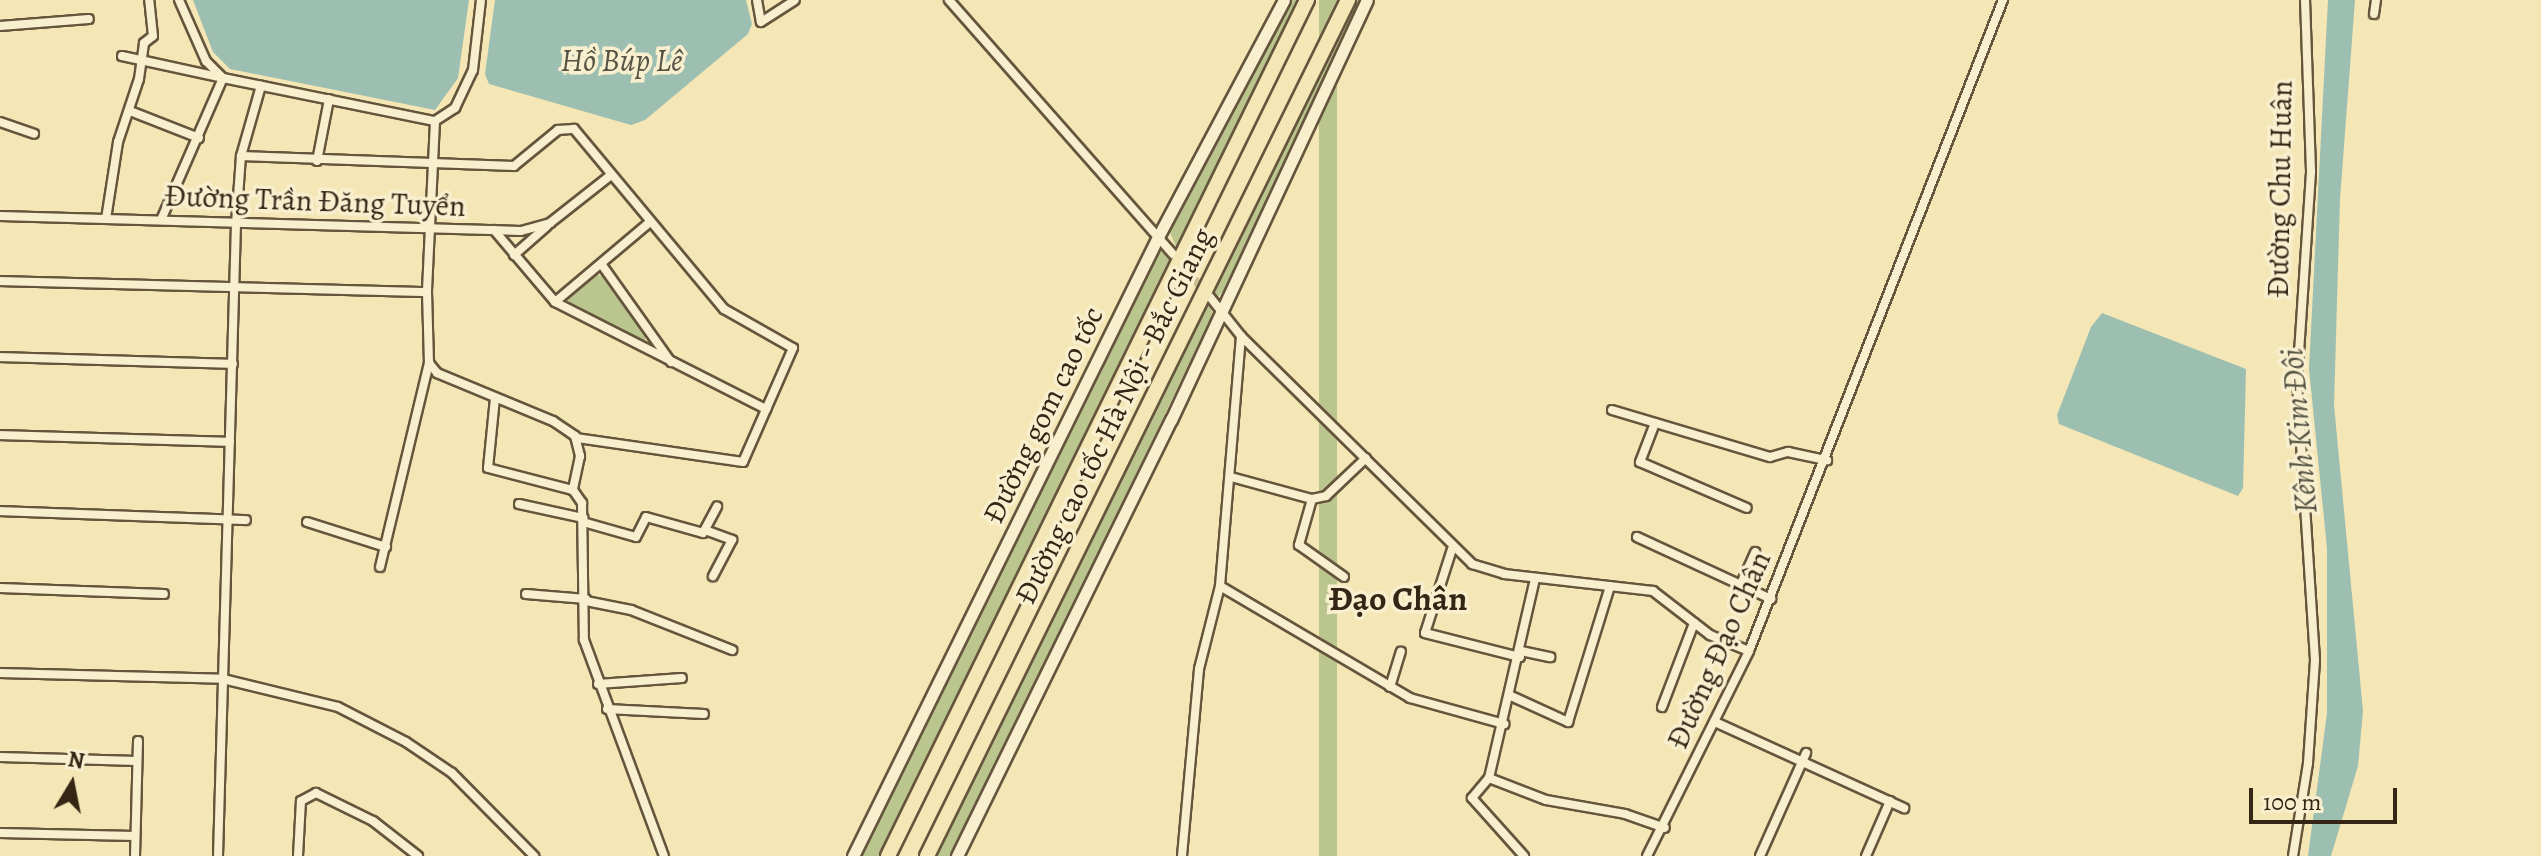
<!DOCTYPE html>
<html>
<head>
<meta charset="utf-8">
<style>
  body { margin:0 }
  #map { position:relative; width:2541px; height:856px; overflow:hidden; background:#f4e6b5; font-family:Alegreya,serif }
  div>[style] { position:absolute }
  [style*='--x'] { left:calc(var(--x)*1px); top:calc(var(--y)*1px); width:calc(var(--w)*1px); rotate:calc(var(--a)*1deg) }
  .green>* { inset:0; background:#bbc58e; transform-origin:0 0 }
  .water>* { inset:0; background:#9cbfb1 }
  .minor-tunnel>* { height:8px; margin-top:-4px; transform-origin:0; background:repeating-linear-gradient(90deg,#cebf95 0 8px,transparent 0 12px) }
  .roads { filter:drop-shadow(2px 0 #65553d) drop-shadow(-2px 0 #65553d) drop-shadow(0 2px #65553d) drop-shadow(0 -2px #65553d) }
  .minor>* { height:8px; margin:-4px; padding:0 4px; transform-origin:4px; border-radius:4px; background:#f8efcf }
  .secondary>* { height:11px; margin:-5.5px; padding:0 5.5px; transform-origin:5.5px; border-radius:5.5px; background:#f8efcf }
  .motorway>* { height:14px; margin:-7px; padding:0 7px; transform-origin:7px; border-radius:7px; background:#f4e6b5 }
  span { translate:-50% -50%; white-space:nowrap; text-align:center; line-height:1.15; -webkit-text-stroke:7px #f8efcf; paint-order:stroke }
  .street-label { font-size:30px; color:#352515 }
  .water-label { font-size:32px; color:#545344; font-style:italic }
  .quarter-label { font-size:34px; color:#352515; font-weight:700 }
  .north { position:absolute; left:32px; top:744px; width:80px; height:80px; -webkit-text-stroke:6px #f8efcf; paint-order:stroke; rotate:10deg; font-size:22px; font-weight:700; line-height:32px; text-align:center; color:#352515 }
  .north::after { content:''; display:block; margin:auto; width:28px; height:36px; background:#352515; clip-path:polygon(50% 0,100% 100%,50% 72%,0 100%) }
  .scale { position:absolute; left:2249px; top:788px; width:148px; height:36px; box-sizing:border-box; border:4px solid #352515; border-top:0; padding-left:10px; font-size:24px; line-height:28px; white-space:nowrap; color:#352515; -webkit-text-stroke:6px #f8efcf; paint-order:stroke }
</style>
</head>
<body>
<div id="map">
  <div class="green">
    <div style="clip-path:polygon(1290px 0,1299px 0,1177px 249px,1168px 228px)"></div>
    <div style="left:1319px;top:0;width:18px;height:953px"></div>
    <div style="clip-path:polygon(1353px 0,1361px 0,1225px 288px,1219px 296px,1212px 294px)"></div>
    <div style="clip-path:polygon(1159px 250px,1171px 261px,908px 799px,880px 856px,861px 856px)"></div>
    <div style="clip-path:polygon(594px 274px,602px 276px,646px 333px,645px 341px,568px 304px,569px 296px)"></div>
    <div style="clip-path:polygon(1206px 299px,1213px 314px,1081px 589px,951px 856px,935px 856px)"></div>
  </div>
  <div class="water">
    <div style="clip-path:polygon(193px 0,469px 0,458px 78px,435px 110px,230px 69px,213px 52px)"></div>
    <div style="clip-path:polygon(495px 0,746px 0,752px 24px,748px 34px,645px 120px,631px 125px,489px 84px,485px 74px)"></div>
    <div style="clip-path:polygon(2328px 0,2355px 0,2340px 199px,2334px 405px,2363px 711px,2358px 766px,2331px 856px,2308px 856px,2327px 713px,2327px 548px,2309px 369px)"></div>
    <div style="clip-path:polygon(2102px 313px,2246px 369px,2243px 488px,2238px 496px,2059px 424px,2057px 415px,2091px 327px)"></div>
  </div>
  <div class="minor-tunnel">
    <div style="--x:1179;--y:261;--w:42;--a:49.8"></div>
  </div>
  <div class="roads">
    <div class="minor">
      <div style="--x:179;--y:0;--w:67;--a:66.1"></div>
      <div style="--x:206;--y:61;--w:24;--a:45"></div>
      <div style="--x:223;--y:78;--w:216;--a:11.5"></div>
      <div style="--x:435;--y:121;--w:24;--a:-33"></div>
      <div style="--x:455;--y:108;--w:42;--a:-64.7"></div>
      <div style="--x:473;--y:70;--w:70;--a:-83.5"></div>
      <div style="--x:757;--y:0;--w:22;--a:80"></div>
      <div style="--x:761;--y:22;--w:40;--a:-32.9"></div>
      <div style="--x:949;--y:0;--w:339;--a:48.6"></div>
      <div style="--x:2374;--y:14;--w:14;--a:-82"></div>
      <div style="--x:0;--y:26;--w:89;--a:-4.5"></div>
      <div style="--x:122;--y:56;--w:103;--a:12.3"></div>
      <div style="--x:223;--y:78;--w:155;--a:113.6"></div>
      <div style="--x:130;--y:111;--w:74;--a:21.4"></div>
      <div style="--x:435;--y:121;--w:171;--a:92.7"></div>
      <div style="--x:427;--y:292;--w:71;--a:88.4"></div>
      <div style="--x:429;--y:363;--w:13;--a:51"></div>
      <div style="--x:437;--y:373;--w:126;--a:22.5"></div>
      <div style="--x:553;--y:421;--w:27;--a:34"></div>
      <div style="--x:575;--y:436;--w:21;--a:76"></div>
      <div style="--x:580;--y:456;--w:35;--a:102"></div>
      <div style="--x:573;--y:490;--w:16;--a:55"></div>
      <div style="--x:582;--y:503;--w:137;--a:89.2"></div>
      <div style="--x:584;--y:640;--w:230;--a:69.7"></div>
      <div style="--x:0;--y:122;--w:36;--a:19"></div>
      <div style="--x:241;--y:156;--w:273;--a:2.1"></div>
      <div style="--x:514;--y:166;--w:57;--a:-39.3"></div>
      <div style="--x:558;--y:130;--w:16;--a:-4"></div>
      <div style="--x:574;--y:129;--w:234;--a:50.2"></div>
      <div style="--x:724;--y:309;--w:79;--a:29.5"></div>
      <div style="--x:793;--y:348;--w:124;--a:113.7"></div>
      <div style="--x:743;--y:462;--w:169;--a:-171.8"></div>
      <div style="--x:317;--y:161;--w:63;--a:-79"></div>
      <div style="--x:0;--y:216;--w:521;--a:1.65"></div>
      <div style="--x:521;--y:231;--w:30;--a:-15"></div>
      <div style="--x:550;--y:223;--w:78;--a:-38.2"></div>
      <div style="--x:106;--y:219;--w:78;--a:-81.1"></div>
      <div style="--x:118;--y:142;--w:66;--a:-71.6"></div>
      <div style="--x:139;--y:79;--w:36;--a:-82"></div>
      <div style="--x:144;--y:43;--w:11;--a:-38"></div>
      <div style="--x:153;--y:36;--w:36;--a:-96"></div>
      <div style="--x:494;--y:230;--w:94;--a:49.7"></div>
      <div style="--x:555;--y:302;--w:237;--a:26.9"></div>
      <div style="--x:514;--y:255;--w:44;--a:-41.3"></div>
      <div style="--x:602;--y:265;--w:119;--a:54.6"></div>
      <div style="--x:0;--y:281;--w:427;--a:1.5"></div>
      <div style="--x:1210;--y:297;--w:50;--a:51.5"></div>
      <div style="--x:1241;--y:336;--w:325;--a:44.6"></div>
      <div style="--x:1472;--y:564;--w:34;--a:17"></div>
      <div style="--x:1504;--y:574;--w:150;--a:6.5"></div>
      <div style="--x:1653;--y:591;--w:72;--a:37.7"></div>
      <div style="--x:1710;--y:635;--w:42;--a:22.3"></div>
      <div style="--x:555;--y:302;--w:124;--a:-40.1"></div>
      <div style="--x:1241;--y:336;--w:251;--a:94.8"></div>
      <div style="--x:1220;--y:586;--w:221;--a:30.5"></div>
      <div style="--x:1410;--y:698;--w:98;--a:15.5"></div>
      <div style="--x:0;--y:357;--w:233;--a:1.7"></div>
      <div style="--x:495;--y:398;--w:70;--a:95.7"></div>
      <div style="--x:488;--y:468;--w:88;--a:14.5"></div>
      <div style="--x:1612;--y:410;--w:165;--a:16.6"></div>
      <div style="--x:1770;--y:457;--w:19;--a:-16"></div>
      <div style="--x:1788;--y:452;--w:40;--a:12"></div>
      <div style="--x:1655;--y:423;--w:42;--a:111"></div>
      <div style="--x:1640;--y:462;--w:116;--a:23.3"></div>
      <div style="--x:0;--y:435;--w:230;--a:1.7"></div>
      <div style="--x:1231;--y:477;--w:84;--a:15.2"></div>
      <div style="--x:1312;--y:499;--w:14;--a:-12"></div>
      <div style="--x:1326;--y:496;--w:55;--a:-43.5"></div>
      <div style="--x:1312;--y:499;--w:48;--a:105.8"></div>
      <div style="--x:1299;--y:545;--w:55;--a:35.4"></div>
      <div style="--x:519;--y:504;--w:66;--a:12.3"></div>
      <div style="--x:0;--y:511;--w:246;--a:2.1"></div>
      <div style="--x:307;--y:522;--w:83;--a:17.6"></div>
      <div style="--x:583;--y:522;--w:55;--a:15.8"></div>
      <div style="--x:636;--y:537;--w:22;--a:-63"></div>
      <div style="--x:646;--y:517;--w:59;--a:15.7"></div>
      <div style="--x:703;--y:533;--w:30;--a:-62"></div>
      <div style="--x:705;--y:530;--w:29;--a:20"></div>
      <div style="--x:732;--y:540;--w:41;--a:117.8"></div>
      <div style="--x:1637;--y:537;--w:148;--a:24.8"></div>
      <div style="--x:1452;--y:549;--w:88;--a:107.8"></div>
      <div style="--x:1425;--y:633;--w:98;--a:14.2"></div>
      <div style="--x:380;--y:567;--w:210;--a:-76.5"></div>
      <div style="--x:1741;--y:584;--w:35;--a:-66"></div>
      <div style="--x:0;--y:588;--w:164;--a:2.1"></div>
      <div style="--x:526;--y:594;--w:60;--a:4.8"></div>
      <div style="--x:586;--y:601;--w:46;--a:11.3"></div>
      <div style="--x:631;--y:610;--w:109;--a:21.6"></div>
      <div style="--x:1521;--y:651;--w:30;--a:12"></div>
      <div style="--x:0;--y:673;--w:223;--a:1.5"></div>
      <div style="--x:223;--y:679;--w:118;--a:13.7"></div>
      <div style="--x:338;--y:707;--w:76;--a:27.2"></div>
      <div style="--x:406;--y:742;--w:55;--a:34"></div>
      <div style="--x:452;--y:773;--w:117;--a:45.3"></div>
      <div style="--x:598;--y:684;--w:84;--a:-4.1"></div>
      <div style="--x:1390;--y:687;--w:37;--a:-73"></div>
      <div style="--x:1511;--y:696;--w:63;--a:24.5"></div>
      <div style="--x:1568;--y:722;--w:142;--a:-72.8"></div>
      <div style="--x:1662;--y:707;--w:90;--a:-69.1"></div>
      <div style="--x:607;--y:709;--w:97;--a:3"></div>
      <div style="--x:1715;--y:722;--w:208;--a:24.5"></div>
      <div style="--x:0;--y:757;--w:137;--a:1.7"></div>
      <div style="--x:1489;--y:778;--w:61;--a:21.1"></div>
      <div style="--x:1546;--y:800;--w:80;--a:10"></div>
      <div style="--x:1625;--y:814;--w:42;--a:19.3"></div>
      <div style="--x:0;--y:833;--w:135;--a:1.3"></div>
      <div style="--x:135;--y:856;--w:115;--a:-88.5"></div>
      <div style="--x:218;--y:856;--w:632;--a:-88.37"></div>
      <div style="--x:236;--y:224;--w:68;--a:-85.8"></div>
      <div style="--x:241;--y:156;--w:73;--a:-74.1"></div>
      <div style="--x:298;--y:856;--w:55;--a:-86.9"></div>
      <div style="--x:301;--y:801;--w:17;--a:-28"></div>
      <div style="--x:316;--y:793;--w:64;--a:26.2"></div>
      <div style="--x:373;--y:821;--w:57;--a:37.9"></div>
      <div style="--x:1182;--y:856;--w:188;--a:-84.8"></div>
      <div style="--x:1199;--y:669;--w:86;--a:-75.8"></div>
      <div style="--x:1524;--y:856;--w:78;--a:-131.9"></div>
      <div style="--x:1472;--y:798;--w:26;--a:-50"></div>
      <div style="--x:1489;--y:778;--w:205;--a:-77"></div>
      <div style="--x:1647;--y:856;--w:229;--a:-63.5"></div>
      <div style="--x:1749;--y:651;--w:699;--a:-68.69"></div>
      <div style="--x:1760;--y:856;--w:113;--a:-65.9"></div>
      <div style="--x:1866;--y:856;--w:60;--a:-66.4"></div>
      <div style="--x:2293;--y:856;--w:94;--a:-80.8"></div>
      <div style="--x:2308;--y:763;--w:103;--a:-86.1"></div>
      <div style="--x:2315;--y:660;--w:278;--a:-93.7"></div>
      <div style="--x:2297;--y:383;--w:212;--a:-86.2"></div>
      <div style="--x:2311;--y:171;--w:171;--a:-92"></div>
    </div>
    <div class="secondary">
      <div style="--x:853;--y:856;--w:692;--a:-63.77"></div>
      <div style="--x:1159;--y:235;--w:266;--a:-62"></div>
      <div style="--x:957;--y:856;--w:486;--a:-63.9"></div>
      <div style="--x:1171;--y:420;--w:463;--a:-65"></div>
    </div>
    <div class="motorway">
      <div style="--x:888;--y:856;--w:953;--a:-63.92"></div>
      <div style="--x:927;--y:856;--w:954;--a:-63.81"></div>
    </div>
  </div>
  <div class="street-label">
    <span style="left:2280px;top:189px;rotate:-89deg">Đường Chu Huân</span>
    <span style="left:315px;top:201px;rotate:2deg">Đường Trần Đăng Tuyển</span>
    <span style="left:1043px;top:415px;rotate:-64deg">Đường gom cao tốc</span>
    <span style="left:1114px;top:416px;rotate:-64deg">Đường cao tốc Hà Nội - Bắc Giang</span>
    <span style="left:1719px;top:650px;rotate:-66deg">Đường Đạo Chân</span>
  </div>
  <div class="water-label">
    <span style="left:621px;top:60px">Hồ Búp Lê</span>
    <span style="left:2299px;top:431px;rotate:-95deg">Kênh Kim Đôi</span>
  </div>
  <div class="quarter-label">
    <span style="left:1398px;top:599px">Đạo Chân</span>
  </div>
  <div class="north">N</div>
  <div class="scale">100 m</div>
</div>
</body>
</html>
